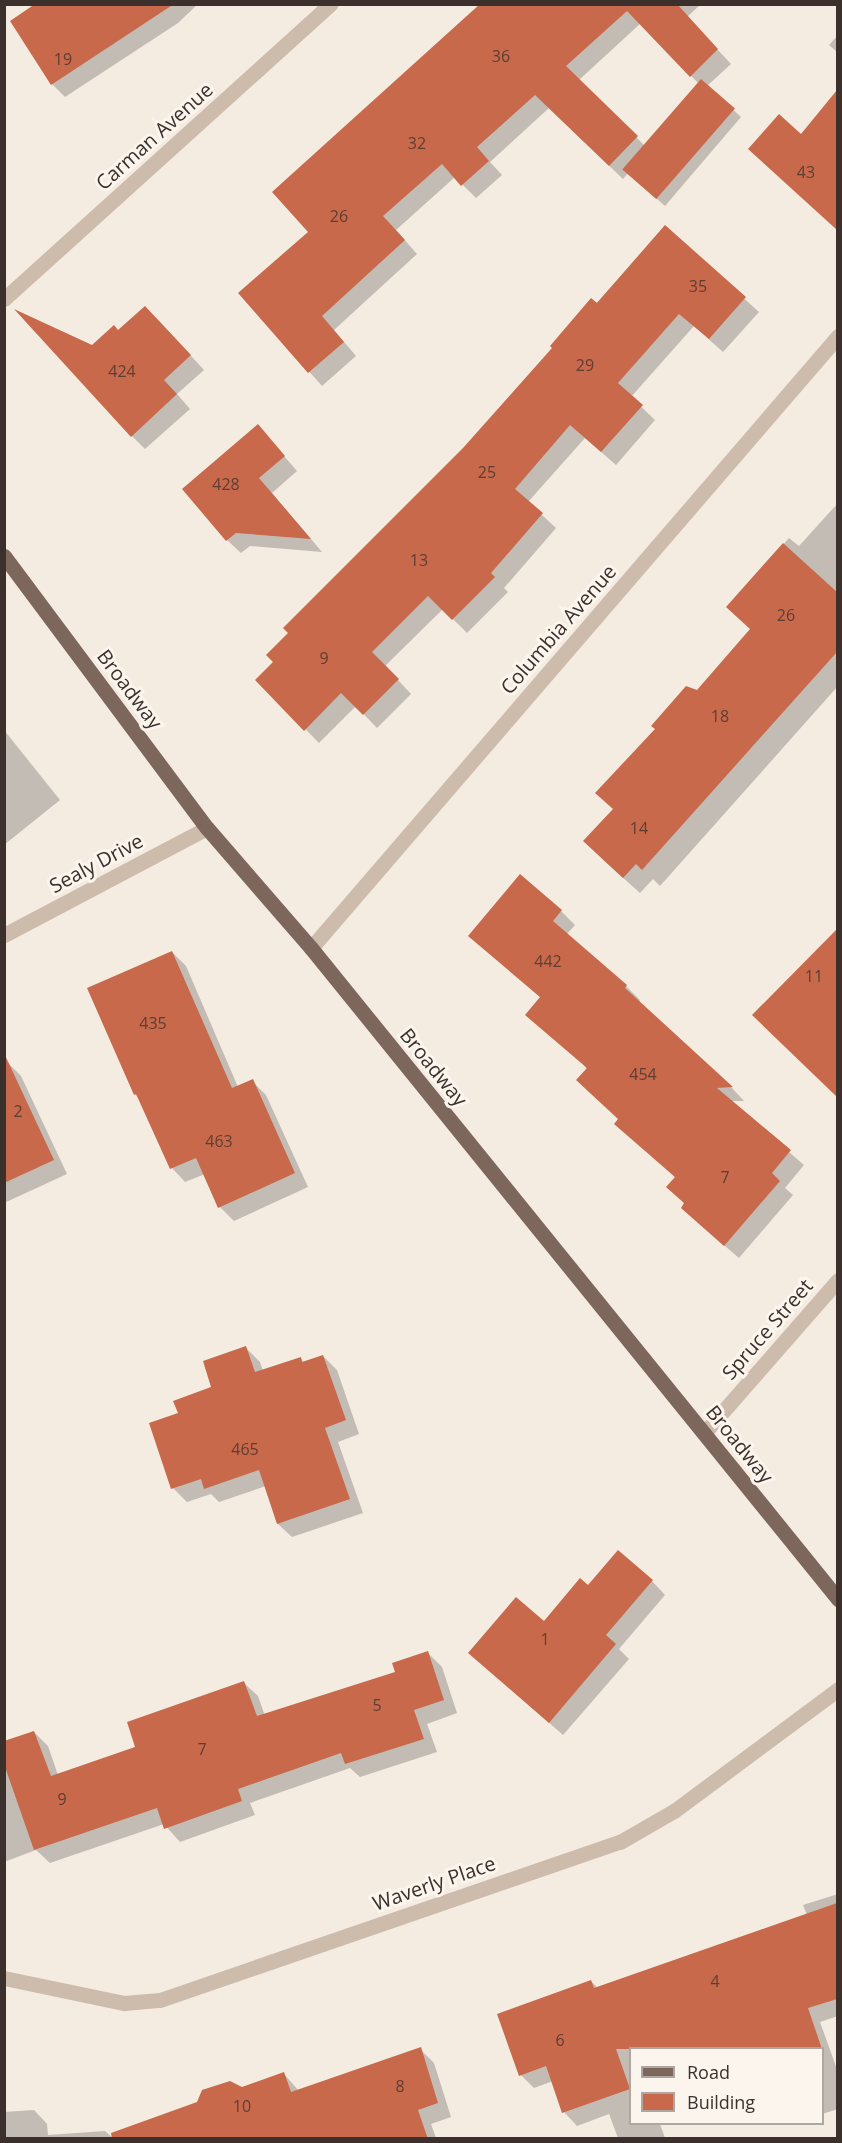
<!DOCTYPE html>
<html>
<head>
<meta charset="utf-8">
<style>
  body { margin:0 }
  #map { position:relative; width:842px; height:2143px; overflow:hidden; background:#f4ebe1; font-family:"Open Sans",sans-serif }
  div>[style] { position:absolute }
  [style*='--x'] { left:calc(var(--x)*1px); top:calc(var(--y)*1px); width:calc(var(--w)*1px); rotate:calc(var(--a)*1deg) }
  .shadow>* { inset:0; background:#0003 }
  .building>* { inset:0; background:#c8694b; transform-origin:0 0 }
  .minor>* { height:15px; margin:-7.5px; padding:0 7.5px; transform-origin:7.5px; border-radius:7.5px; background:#cdbbac }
  .major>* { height:15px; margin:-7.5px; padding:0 7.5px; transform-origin:7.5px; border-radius:7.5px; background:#7d675c }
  span { translate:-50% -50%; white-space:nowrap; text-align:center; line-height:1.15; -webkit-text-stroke:6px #fbf5ee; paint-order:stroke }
  .number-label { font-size:16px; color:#5e3e33 }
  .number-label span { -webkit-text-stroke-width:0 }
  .street-label { font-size:20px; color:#3b302b }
  .frame { position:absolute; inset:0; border:6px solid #3b302b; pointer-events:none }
  .legend { position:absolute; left:629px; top:2047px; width:195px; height:78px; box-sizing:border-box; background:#fbf5ee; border:2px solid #aea6a0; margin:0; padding:8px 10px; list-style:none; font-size:18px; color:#3b302b }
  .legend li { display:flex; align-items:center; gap:12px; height:30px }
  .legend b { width:30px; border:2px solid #aea6a0 }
</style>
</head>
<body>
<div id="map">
  <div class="shadow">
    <div style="clip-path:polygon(37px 4px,198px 4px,178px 23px,65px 97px,52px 84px)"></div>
    <div style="clip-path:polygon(evenodd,483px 4px,701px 4px,687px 17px,731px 64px,707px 86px,741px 117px,665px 206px,628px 173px,623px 179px,549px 108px,490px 162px,502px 175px,476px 198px,455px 177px,396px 230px,417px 254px,334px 330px,356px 356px,322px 386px,240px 293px,310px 232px,483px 4px,641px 23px,699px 84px,645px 146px,579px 80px,641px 23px)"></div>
    <div style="clip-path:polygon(838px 35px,838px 53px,829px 45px)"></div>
    <div style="clip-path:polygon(838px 93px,838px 226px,836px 228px,801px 136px)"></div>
    <div style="clip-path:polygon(665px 227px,759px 312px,723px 352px,694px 326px,631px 397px,655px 420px,616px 465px,585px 438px,528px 502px,556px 528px,504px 588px,508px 592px,467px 633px,443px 609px,385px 666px,411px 694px,377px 728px,356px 706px,319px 743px,257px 680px)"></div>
    <div style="clip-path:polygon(159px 321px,204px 370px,177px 394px,190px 409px,145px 449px,132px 436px,93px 347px,118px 332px)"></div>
    <div style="clip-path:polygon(258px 426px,297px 471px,272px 493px,322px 552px,250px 546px,241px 553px,227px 540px)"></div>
    <div style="clip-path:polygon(838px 503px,838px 686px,660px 886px,653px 879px,640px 893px,601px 858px,614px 810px,697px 692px,752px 630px,728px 607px,789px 538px,799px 546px)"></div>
    <div style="clip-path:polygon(4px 730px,60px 800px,4px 845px)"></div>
    <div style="clip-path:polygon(561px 911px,575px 925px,566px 935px,626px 986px,640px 1000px,638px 1003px,732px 1088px,744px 1101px,730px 1101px,804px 1165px,785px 1188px,793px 1195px,739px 1258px,697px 1222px,685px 1204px,668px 1187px,676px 1178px,616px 1124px,619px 1120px,541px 998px,470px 936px)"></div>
    <div style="clip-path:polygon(832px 937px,838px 942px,838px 1096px,767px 1029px)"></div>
    <div style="clip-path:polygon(172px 952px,186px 966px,238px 1087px,252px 1081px,266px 1095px,308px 1187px,234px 1221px,220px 1207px,205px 1174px,185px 1182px,172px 1168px,141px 1100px,135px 1094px)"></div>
    <div style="clip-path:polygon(7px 1062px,21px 1076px,67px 1174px,4px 1203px,4px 1063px)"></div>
    <div style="clip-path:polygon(246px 1348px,260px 1362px,263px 1371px,300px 1358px,305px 1363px,323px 1356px,337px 1370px,359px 1434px,338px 1442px,363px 1513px,292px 1537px,278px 1524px,266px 1486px,219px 1502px,211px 1494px,187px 1502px,173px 1488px,180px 1414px,213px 1388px)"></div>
    <div style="clip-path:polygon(652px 1581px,665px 1595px,619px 1649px,629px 1659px,563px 1735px,470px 1653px,544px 1623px,588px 1587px)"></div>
    <div style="clip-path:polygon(428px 1653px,442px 1667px,457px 1713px,427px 1724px,437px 1752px,360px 1777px,350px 1768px,250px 1803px,255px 1815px,180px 1842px,164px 1824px,50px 1863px,36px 1850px,4px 1862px,4px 1742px,34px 1732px,48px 1746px,58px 1775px,137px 1748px,244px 1683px,258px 1696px,265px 1716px,397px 1673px)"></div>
    <div style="clip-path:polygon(838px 1894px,838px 2016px,820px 2022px,838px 2072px,838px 2109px,822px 2114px,822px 2048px,630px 2048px,630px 2124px,660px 2124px,665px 2138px,618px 2138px,609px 2114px,577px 2126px,564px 2112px,553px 2081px,534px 2088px,521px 2075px,591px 1981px,598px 1988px,807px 1915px,803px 1905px)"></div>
    <div style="clip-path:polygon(420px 2049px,434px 2063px,451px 2117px,431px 2124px,436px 2138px,190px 2138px,242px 2089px,284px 2074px,299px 2091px)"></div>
    <div style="clip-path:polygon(34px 2110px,47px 2124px,48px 2135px,105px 2131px,113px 2138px,4px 2138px,4px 2112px)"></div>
  </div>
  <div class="building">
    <div style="clip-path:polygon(35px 4px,174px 4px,51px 85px,10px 21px)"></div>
    <div style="clip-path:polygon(480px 4px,677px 4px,718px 49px,690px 77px,627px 11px,566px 66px,638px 136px,609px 166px,535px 95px,477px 147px,489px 161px,461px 186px,442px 164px,383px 216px,405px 240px,322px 316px,344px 342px,308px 373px,238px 293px,308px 232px,272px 192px)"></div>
    <div style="left:701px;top:79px;width:45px;height:120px;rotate:41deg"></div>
    <div style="clip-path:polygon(837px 90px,837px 230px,748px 149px,779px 114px,801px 134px)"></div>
    <div style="clip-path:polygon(665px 225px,746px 297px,709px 339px,679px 314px,618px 383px,643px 405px,601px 452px,570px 425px,515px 489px,543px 513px,491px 573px,495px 577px,452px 620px,428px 596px,372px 652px,399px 679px,363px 715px,341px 693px,304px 731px,255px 680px,273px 662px,266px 655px,288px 633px,283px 628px,463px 448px,552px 348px,550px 346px,591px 298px,597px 303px)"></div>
    <div style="clip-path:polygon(145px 306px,191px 355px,164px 380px,177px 394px,131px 437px,14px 309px,92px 345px,114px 325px,118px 330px)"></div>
    <div style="clip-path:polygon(258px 424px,285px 456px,259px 478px,311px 539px,236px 533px,226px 541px,182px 489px)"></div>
    <div style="clip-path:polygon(783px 543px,837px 592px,837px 652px,642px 870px,636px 864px,623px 878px,583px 841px,613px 809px,595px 793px,655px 729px,651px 726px,686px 686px,697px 690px,750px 629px,726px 607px)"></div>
    <div style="clip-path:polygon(520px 874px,562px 910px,553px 921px,627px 985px,625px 988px,733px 1087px,717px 1088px,791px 1150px,772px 1173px,780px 1181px,724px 1246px,681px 1208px,684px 1203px,666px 1187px,675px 1177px,614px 1124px,618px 1119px,576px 1080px,587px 1068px,525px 1015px,540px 997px,468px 936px)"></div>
    <div style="clip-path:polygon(837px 929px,837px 1097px,752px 1015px)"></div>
    <div style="clip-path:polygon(172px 951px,232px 1088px,253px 1079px,295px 1173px,218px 1208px,196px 1158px,170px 1169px,136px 1094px,134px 1095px,87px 988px)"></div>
    <div style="clip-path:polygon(4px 1053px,54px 1160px,4px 1183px)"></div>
    <div style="clip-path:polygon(246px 1346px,255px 1372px,301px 1357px,302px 1362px,323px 1355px,346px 1420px,325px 1428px,350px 1499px,277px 1524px,259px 1470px,204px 1489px,201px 1479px,171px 1489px,149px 1423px,178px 1413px,173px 1401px,211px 1387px,203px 1361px)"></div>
    <div style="clip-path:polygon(618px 1550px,653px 1580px,606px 1635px,616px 1644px,549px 1723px,468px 1653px,516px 1597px,544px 1621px,580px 1578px,588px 1585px)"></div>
    <div style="clip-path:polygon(428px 1651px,444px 1700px,414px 1710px,424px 1739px,345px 1764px,341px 1753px,238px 1789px,242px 1801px,164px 1829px,157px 1808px,34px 1850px,4px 1764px,4px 1741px,34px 1731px,51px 1776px,135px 1747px,127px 1722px,244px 1681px,257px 1716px,395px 1672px,392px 1663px)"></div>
    <div style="clip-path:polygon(837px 1903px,837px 1999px,808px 2008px,822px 2049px,616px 2049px,630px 2089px,562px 2113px,546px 2066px,519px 2076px,497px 2014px,591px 1980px,594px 1988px)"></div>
    <div style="clip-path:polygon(421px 2047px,438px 2103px,418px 2110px,428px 2139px,112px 2139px,111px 2133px,197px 2102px,202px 2090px,230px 2081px,242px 2087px,284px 2072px,291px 2092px)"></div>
  </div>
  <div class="minor">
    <div style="--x:4;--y:299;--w:440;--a:-42.1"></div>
    <div style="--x:4;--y:935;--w:229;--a:-27.8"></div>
    <div style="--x:311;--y:948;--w:808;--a:-49.27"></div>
    <div style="--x:704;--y:1433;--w:203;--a:-48.8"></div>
    <div style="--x:4;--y:1978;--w:123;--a:11.8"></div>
    <div style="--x:124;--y:2003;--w:36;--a:-5"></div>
    <div style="--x:160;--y:2000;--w:486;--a:-19"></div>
    <div style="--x:620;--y:1842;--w:62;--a:-29.9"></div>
    <div style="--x:674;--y:1811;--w:204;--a:-36.6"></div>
  </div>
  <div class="major">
    <div style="--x:4;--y:556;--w:339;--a:53.3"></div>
    <div style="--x:207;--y:828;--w:159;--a:49.1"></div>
    <div style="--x:311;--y:948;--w:838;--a:51.01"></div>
  </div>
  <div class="number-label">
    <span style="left:501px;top:56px">36</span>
    <span style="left:63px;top:59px">19</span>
    <span style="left:417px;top:143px">32</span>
    <span style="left:806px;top:172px">43</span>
    <span style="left:339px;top:216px">26</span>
    <span style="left:698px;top:286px">35</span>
    <span style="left:585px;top:365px">29</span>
    <span style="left:122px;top:371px">424</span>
    <span style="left:487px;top:472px">25</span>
    <span style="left:226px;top:484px">428</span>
    <span style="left:419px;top:560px">13</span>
    <span style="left:786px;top:615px">26</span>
    <span style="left:324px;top:658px">9</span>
    <span style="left:720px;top:716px">18</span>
    <span style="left:639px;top:828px">14</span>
    <span style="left:548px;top:961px">442</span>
    <span style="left:814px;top:976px">11</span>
    <span style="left:153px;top:1023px">435</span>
    <span style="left:643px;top:1074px">454</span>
    <span style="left:18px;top:1111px">2</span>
    <span style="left:219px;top:1141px">463</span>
    <span style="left:725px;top:1177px">7</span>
    <span style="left:245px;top:1449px">465</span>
    <span style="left:545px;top:1639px">1</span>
    <span style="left:377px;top:1705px">5</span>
    <span style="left:202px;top:1749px">7</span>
    <span style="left:62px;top:1799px">9</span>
    <span style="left:715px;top:1981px">4</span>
    <span style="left:560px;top:2040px">6</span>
    <span style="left:400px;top:2086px">8</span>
    <span style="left:242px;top:2106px">10</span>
  </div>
  <div class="street-label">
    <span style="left:154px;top:136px;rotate:-42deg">Carman Avenue</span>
    <span style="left:558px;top:629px;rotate:-49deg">Columbia Avenue</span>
    <span style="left:130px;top:689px;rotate:53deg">Broadway</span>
    <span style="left:96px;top:863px;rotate:-28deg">Sealy Drive</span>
    <span style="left:434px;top:1067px;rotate:51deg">Broadway</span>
    <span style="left:767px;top:1329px;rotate:-49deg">Spruce Street</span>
    <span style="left:740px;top:1444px;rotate:51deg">Broadway</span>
    <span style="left:434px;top:1883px;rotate:-19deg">Waverly Place</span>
  </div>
  <div class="frame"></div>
  <ul class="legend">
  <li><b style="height:8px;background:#7d675c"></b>Road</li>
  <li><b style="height:16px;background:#c8694b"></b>Building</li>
  </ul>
</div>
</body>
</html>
